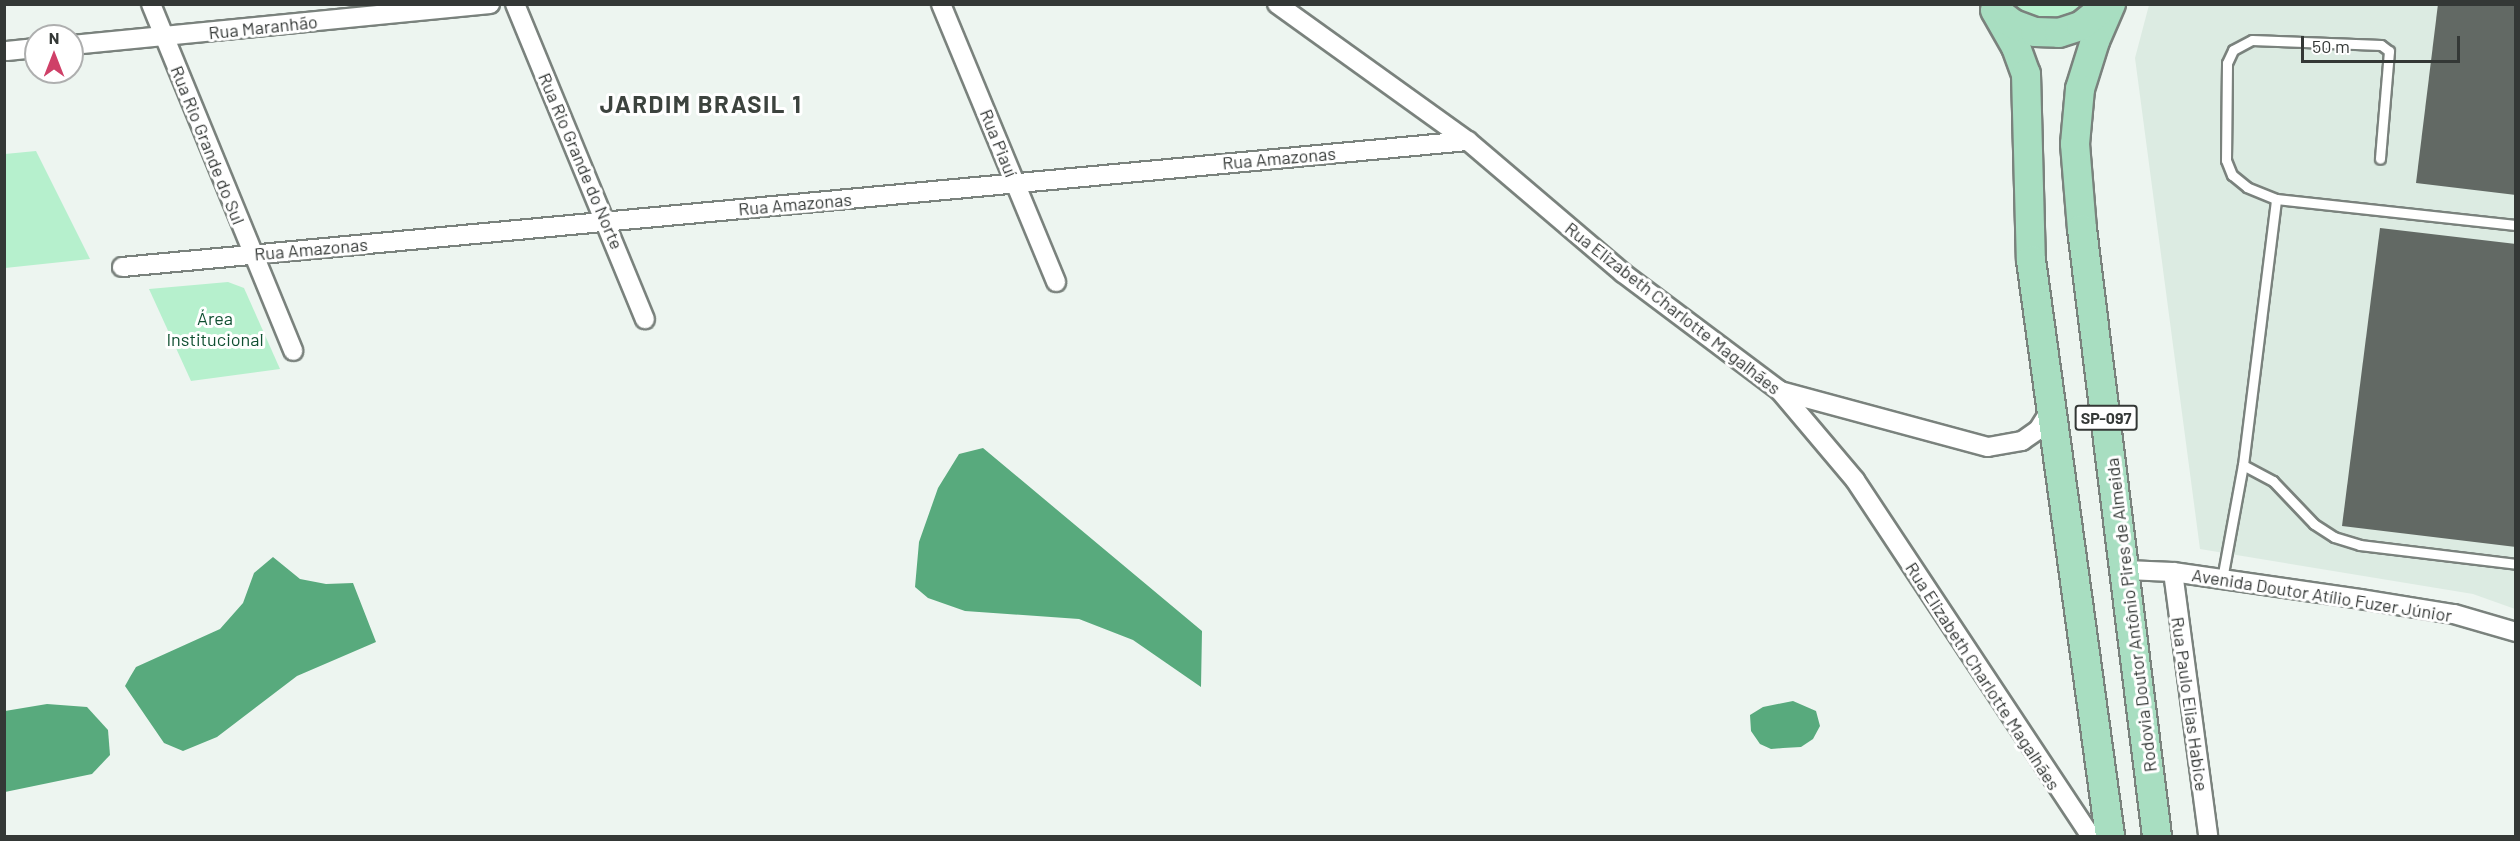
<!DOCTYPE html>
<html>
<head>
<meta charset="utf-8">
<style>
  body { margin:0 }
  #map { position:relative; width:2520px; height:841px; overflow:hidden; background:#edf5f0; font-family:Barlow,sans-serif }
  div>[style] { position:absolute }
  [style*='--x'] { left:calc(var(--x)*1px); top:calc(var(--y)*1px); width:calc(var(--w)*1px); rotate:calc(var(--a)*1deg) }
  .built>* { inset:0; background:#dcebe2 }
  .green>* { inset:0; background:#b6f0cd }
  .water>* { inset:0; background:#58aa7d }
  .building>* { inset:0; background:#626964 }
  .roads { filter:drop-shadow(2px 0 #7a827d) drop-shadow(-2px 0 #7a827d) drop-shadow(0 2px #7a827d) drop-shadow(0 -2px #7a827d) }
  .service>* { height:9px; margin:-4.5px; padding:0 4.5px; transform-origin:4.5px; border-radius:4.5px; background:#fff }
  .minor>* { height:18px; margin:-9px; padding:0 9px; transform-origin:9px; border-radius:9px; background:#fff }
  .primary>* { height:28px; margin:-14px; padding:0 14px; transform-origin:14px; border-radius:14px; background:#a8dec1 }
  span { translate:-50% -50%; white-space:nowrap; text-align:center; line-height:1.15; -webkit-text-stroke:6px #fff; paint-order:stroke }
  .shield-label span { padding:2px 4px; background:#fff; border:2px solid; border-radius:4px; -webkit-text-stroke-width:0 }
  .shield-label { font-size:16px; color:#343836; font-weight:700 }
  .street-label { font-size:18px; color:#343836 }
  .park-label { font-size:18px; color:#105032 }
  .district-label { font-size:24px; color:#3c433e; font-weight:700; letter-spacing:1.5px }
  .frame { position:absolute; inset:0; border:6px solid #343836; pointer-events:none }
  .north { position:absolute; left:24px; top:24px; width:60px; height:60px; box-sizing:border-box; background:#fff; border:2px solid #aeafaf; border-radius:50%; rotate:0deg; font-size:16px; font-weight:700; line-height:24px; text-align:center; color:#343836 }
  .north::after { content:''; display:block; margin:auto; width:21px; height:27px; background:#cf4068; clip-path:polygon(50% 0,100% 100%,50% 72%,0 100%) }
  .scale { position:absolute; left:2301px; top:36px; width:159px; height:27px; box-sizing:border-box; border:3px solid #343836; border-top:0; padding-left:8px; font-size:18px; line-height:21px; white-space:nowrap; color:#343836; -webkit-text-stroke:4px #fff; paint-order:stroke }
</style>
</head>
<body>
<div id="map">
  <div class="built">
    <div style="clip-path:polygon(2149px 5px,2515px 5px,2515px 609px,2473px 594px,2200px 549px,2135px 58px)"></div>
  </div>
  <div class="green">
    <div style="clip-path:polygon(2011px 5px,2089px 5px,2057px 19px,2036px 18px)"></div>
    <div style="clip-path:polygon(36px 151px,90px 259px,5px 268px,5px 154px)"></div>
    <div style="clip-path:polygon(228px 282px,244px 288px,280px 369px,191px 381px,149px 289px)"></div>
  </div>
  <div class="water">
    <div style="clip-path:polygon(983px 448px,1202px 631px,1201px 687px,1133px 640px,1079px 619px,965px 611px,928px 598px,915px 587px,919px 542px,938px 488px,959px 454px)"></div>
    <div style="clip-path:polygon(273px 557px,300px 579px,326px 584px,353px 583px,376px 642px,297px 676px,217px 737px,183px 751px,164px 743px,125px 686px,130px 677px,136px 667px,220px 629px,243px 603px,254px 573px)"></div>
    <div style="clip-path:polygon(1793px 701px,1816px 711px,1820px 726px,1813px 739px,1801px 747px,1783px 748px,1771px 749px,1760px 744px,1751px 731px,1750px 715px,1763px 707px)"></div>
    <div style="clip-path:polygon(47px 704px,87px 707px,108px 730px,110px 755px,92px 774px,5px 792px,5px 711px)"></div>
  </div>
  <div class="building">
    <div style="clip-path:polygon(2438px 4px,2516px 4px,2516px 195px,2416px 183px)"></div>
    <div style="clip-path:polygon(2380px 228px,2516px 244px,2516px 547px,2342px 526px)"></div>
  </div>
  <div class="roads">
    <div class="service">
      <div style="--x:2276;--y:199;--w:31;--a:-158"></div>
      <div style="--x:2247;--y:187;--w:19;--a:-141"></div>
      <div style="--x:2232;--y:175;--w:16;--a:-112"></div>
      <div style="--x:2226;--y:160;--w:97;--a:-89.4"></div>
      <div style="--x:2227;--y:63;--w:14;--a:-65"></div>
      <div style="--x:2233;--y:50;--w:21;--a:-28"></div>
      <div style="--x:2252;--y:40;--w:129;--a:2.2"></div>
      <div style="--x:2381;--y:45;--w:10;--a:37"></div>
      <div style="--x:2389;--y:51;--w:108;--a:94.8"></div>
      <div style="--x:2243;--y:465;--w:34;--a:28"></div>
      <div style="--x:2273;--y:481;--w:59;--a:46.4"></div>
      <div style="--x:2314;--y:524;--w:24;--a:33"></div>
      <div style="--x:2334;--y:537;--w:27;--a:17"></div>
      <div style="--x:2360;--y:545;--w:157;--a:6.9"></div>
      <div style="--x:2222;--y:579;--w:116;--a:-79.6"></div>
      <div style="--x:2243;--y:465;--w:268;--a:-82.9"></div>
      <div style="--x:2276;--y:199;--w:241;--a:6.2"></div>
    </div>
    <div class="minor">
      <div style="--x:151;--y:4;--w:375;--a:67.7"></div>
      <div style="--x:515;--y:4;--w:341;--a:67.6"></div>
      <div style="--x:941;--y:4;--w:301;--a:67.5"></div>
      <div style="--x:1277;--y:4;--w:235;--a:35.7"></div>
      <div style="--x:1468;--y:141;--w:204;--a:40.4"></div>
      <div style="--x:1623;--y:273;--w:195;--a:36.9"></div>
      <div style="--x:1779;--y:390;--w:118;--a:49.8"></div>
      <div style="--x:1855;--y:480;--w:427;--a:56.5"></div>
      <div style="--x:72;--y:45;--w:420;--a:-5.6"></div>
      <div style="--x:7;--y:51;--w:29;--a:-6"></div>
      <div style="--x:122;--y:267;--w:1352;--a:-5.35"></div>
      <div style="--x:1780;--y:391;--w:215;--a:15.1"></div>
      <div style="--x:1988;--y:447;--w:35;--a:-10"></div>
      <div style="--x:2022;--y:441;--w:19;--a:-35"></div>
      <div style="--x:2038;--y:430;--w:26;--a:-58"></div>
      <div style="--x:2126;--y:570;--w:47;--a:2.4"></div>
      <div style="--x:2173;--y:572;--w:189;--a:8.2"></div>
      <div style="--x:2360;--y:599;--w:95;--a:9.1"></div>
      <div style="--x:2454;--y:614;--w:65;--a:16.2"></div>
      <div style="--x:2173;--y:572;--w:266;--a:82.4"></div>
    </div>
    <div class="primary">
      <div style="--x:2111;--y:4;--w:40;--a:113.4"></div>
      <div style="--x:2095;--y:41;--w:50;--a:107.4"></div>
      <div style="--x:2080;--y:89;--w:55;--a:95.2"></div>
      <div style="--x:2075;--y:144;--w:85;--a:85.3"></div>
      <div style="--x:2082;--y:229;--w:612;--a:82.96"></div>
      <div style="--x:1995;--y:10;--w:43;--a:60.4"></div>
      <div style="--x:2016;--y:47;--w:29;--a:70"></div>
      <div style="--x:2026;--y:74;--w:186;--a:88.5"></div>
      <div style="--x:2031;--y:260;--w:581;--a:82.19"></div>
      <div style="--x:1996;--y:11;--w:21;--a:37"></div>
      <div style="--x:2013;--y:24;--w:23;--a:20"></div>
      <div style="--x:2035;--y:32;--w:24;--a:2"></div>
      <div style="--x:2059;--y:33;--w:23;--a:-18"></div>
      <div style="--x:2081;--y:26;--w:35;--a:-39"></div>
    </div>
  </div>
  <div class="shield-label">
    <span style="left:2106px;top:418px">SP-097</span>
  </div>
  <div class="street-label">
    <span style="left:263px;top:27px;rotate:-6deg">Rua Maranhão</span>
    <span style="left:999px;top:143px;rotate:68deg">Rua Piauí</span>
    <span style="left:208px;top:145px;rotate:68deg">Rua Rio Grande do Sul</span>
    <span style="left:1279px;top:158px;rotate:-5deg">Rua Amazonas</span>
    <span style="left:581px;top:161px;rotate:67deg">Rua Rio Grande do Norte</span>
    <span style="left:795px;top:204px;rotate:-5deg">Rua Amazonas</span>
    <span style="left:311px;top:249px;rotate:-5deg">Rua Amazonas</span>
    <span style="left:1673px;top:308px;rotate:38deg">Rua Elizabeth Charlotte Magalhães</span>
    <span style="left:2322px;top:595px;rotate:9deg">Avenida Doutor Atílio Fuzer Júnior</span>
    <span style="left:2131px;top:615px;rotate:-97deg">Rodovia Doutor Antônio Pires de Almeida</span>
    <span style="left:1983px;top:676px;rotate:57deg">Rua Elizabeth Charlotte Magalhães</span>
    <span style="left:2190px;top:704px;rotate:82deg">Rua Paulo Elias Habice</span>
  </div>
  <div class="park-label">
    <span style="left:215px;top:329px">Área<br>Institucional</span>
  </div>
  <div class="district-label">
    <span style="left:701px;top:104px">JARDIM BRASIL 1</span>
  </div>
  <div class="frame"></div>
  <div class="north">N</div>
  <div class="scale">50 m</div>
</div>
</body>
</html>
